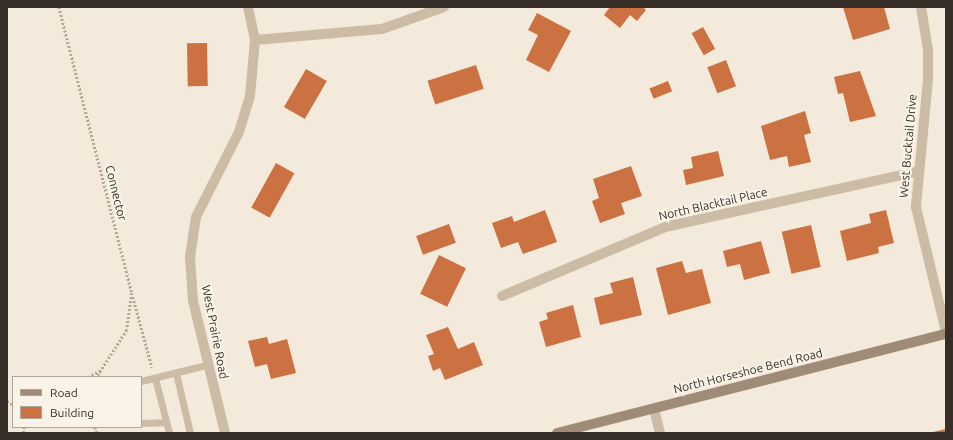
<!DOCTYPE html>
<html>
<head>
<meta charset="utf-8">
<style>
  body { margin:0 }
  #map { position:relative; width:953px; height:440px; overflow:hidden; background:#f3eadb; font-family:Ubuntu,sans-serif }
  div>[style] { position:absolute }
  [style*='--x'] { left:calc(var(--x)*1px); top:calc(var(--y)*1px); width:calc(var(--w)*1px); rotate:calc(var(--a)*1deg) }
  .building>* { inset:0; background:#cc7141; transform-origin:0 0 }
  .path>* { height:2.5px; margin-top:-1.25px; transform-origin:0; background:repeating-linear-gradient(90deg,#b8a691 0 2px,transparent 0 4px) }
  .lane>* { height:7px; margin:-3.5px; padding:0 3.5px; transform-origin:3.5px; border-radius:3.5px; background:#ccbca6 }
  .street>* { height:10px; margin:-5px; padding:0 5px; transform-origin:5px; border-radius:5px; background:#ccbca6 }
  .secondary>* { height:10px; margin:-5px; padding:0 5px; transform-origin:5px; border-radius:5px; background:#a08b78 }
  span { translate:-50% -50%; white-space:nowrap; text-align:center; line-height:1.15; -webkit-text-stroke:4px #faf4e8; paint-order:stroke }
  .street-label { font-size:12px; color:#382e28 }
  .frame { position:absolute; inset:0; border:8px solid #382e28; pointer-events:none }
  .legend { position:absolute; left:12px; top:376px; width:130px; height:52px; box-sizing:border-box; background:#faf4e8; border:1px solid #aca59b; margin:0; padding:5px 7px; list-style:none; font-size:12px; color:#382e28 }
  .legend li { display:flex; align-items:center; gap:8px; height:20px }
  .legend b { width:20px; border:1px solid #aca59b }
</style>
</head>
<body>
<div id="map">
  <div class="building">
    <div style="clip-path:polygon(610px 7px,643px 7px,646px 10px,637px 21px,630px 15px,620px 28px,604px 15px)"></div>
    <div style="clip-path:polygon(843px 7px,884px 7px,890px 29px,853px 40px)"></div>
    <div style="clip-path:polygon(537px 13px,571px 31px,549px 72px,526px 60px,538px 35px,528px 30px)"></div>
    <div style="left:703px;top:27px;width:25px;height:13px;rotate:61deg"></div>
    <div style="left:207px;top:43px;width:43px;height:20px;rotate:89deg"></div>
    <div style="left:726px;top:60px;width:28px;height:20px;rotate:69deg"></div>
    <div style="left:476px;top:65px;width:25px;height:51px;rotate:72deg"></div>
    <div style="left:306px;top:69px;width:24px;height:44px;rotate:30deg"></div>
    <div style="clip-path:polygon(860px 71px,876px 116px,850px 122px,843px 93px,838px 94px,834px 77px)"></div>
    <div style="left:668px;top:81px;width:11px;height:20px;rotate:68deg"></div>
    <div style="clip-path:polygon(805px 111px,811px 133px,804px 135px,811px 162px,789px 167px,787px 156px,770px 160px,761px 126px)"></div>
    <div style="clip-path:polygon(718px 151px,724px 176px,686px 185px,683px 170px,693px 168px,691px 157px)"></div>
    <div style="left:276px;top:163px;width:21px;height:51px;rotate:29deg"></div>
    <div style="clip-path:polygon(631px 166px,642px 196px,621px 203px,625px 214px,600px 223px,592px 201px,599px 198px,593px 179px)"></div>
    <div style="clip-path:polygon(545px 210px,557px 242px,523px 254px,518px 242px,501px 248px,492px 223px,512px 216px,514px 222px)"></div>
    <div style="clip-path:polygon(886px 210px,894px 243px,878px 247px,879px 253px,847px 261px,840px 231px,871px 223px,869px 214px)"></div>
    <div style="left:449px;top:224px;width:20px;height:35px;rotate:70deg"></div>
    <div style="left:811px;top:225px;width:43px;height:30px;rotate:77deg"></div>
    <div style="clip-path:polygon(761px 241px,770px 273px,744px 280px,740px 264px,727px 267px,723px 251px)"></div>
    <div style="left:439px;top:255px;width:30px;height:43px;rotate:26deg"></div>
    <div style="clip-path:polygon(682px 261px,686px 273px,702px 269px,711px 303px,668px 315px,656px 268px)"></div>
    <div style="clip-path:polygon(633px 277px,642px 315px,600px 325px,594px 298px,613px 293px,610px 283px)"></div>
    <div style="clip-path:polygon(573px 305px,581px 337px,546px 347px,539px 322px,548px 319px,546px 313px)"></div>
    <div style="clip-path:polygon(448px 327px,458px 349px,474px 342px,483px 365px,445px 380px,440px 368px,433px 371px,428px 356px,434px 354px,426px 335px)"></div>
    <div style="clip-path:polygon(267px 337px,269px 344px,287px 339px,296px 373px,271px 379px,267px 364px,255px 367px,248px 341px)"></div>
    <div style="clip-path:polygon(946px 429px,946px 433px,933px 433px,933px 432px)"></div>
  </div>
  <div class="path">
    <div style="--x:59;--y:7;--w:295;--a:75.7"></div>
    <div style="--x:132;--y:293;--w:37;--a:98"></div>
    <div style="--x:127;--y:330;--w:56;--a:122.6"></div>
    <div style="--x:133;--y:297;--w:73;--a:74.8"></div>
    <div style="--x:88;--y:377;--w:13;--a:-29"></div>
    <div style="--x:7;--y:401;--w:7;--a:34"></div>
    <div style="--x:95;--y:427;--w:6;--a:72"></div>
    <div style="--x:23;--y:433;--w:6;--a:-81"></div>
  </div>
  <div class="lane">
    <div style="--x:176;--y:373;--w:62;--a:76.9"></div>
    <div style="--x:155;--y:378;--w:57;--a:75.7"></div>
    <div style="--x:141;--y:381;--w:67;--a:-13.8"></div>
    <div style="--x:141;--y:423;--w:25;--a:-2"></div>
  </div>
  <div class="street">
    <div style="--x:921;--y:7;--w:44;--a:80.8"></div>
    <div style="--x:928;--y:50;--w:29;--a:90"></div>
    <div style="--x:928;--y:79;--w:129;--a:95.4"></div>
    <div style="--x:916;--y:207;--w:129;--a:76.5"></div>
    <div style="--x:255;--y:40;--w:127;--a:-5"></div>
    <div style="--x:382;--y:29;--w:66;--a:-19.5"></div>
    <div style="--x:502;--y:296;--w:177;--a:-22.9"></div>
    <div style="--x:665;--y:227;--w:257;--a:-12.4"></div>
    <div style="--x:654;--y:409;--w:25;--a:76"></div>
    <div style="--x:225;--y:433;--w:136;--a:-103.6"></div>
    <div style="--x:193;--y:301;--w:44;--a:-93.9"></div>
    <div style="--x:190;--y:257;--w:40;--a:-81.5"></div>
    <div style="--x:196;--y:217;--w:95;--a:-63.2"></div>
    <div style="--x:239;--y:132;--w:38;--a:-73"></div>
    <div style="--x:250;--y:96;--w:56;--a:-84.9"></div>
    <div style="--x:255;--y:40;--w:34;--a:-102"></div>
  </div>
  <div class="secondary">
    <div style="--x:557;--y:433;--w:401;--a:-14.3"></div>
  </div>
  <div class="street-label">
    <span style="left:908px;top:146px;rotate:-85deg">West Bucktail Drive</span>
    <span style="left:116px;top:193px;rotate:76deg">Connector</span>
    <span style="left:713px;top:204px;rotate:-13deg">North Blacktail Place</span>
    <span style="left:215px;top:332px;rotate:79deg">West Prairie Road</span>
    <span style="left:748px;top:371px;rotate:-14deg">North Horseshoe Bend Road</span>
  </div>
  <div class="frame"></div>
  <ul class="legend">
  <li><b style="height:5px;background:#a08b78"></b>Road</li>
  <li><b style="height:11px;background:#cc7141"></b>Building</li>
  </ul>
</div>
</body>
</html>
